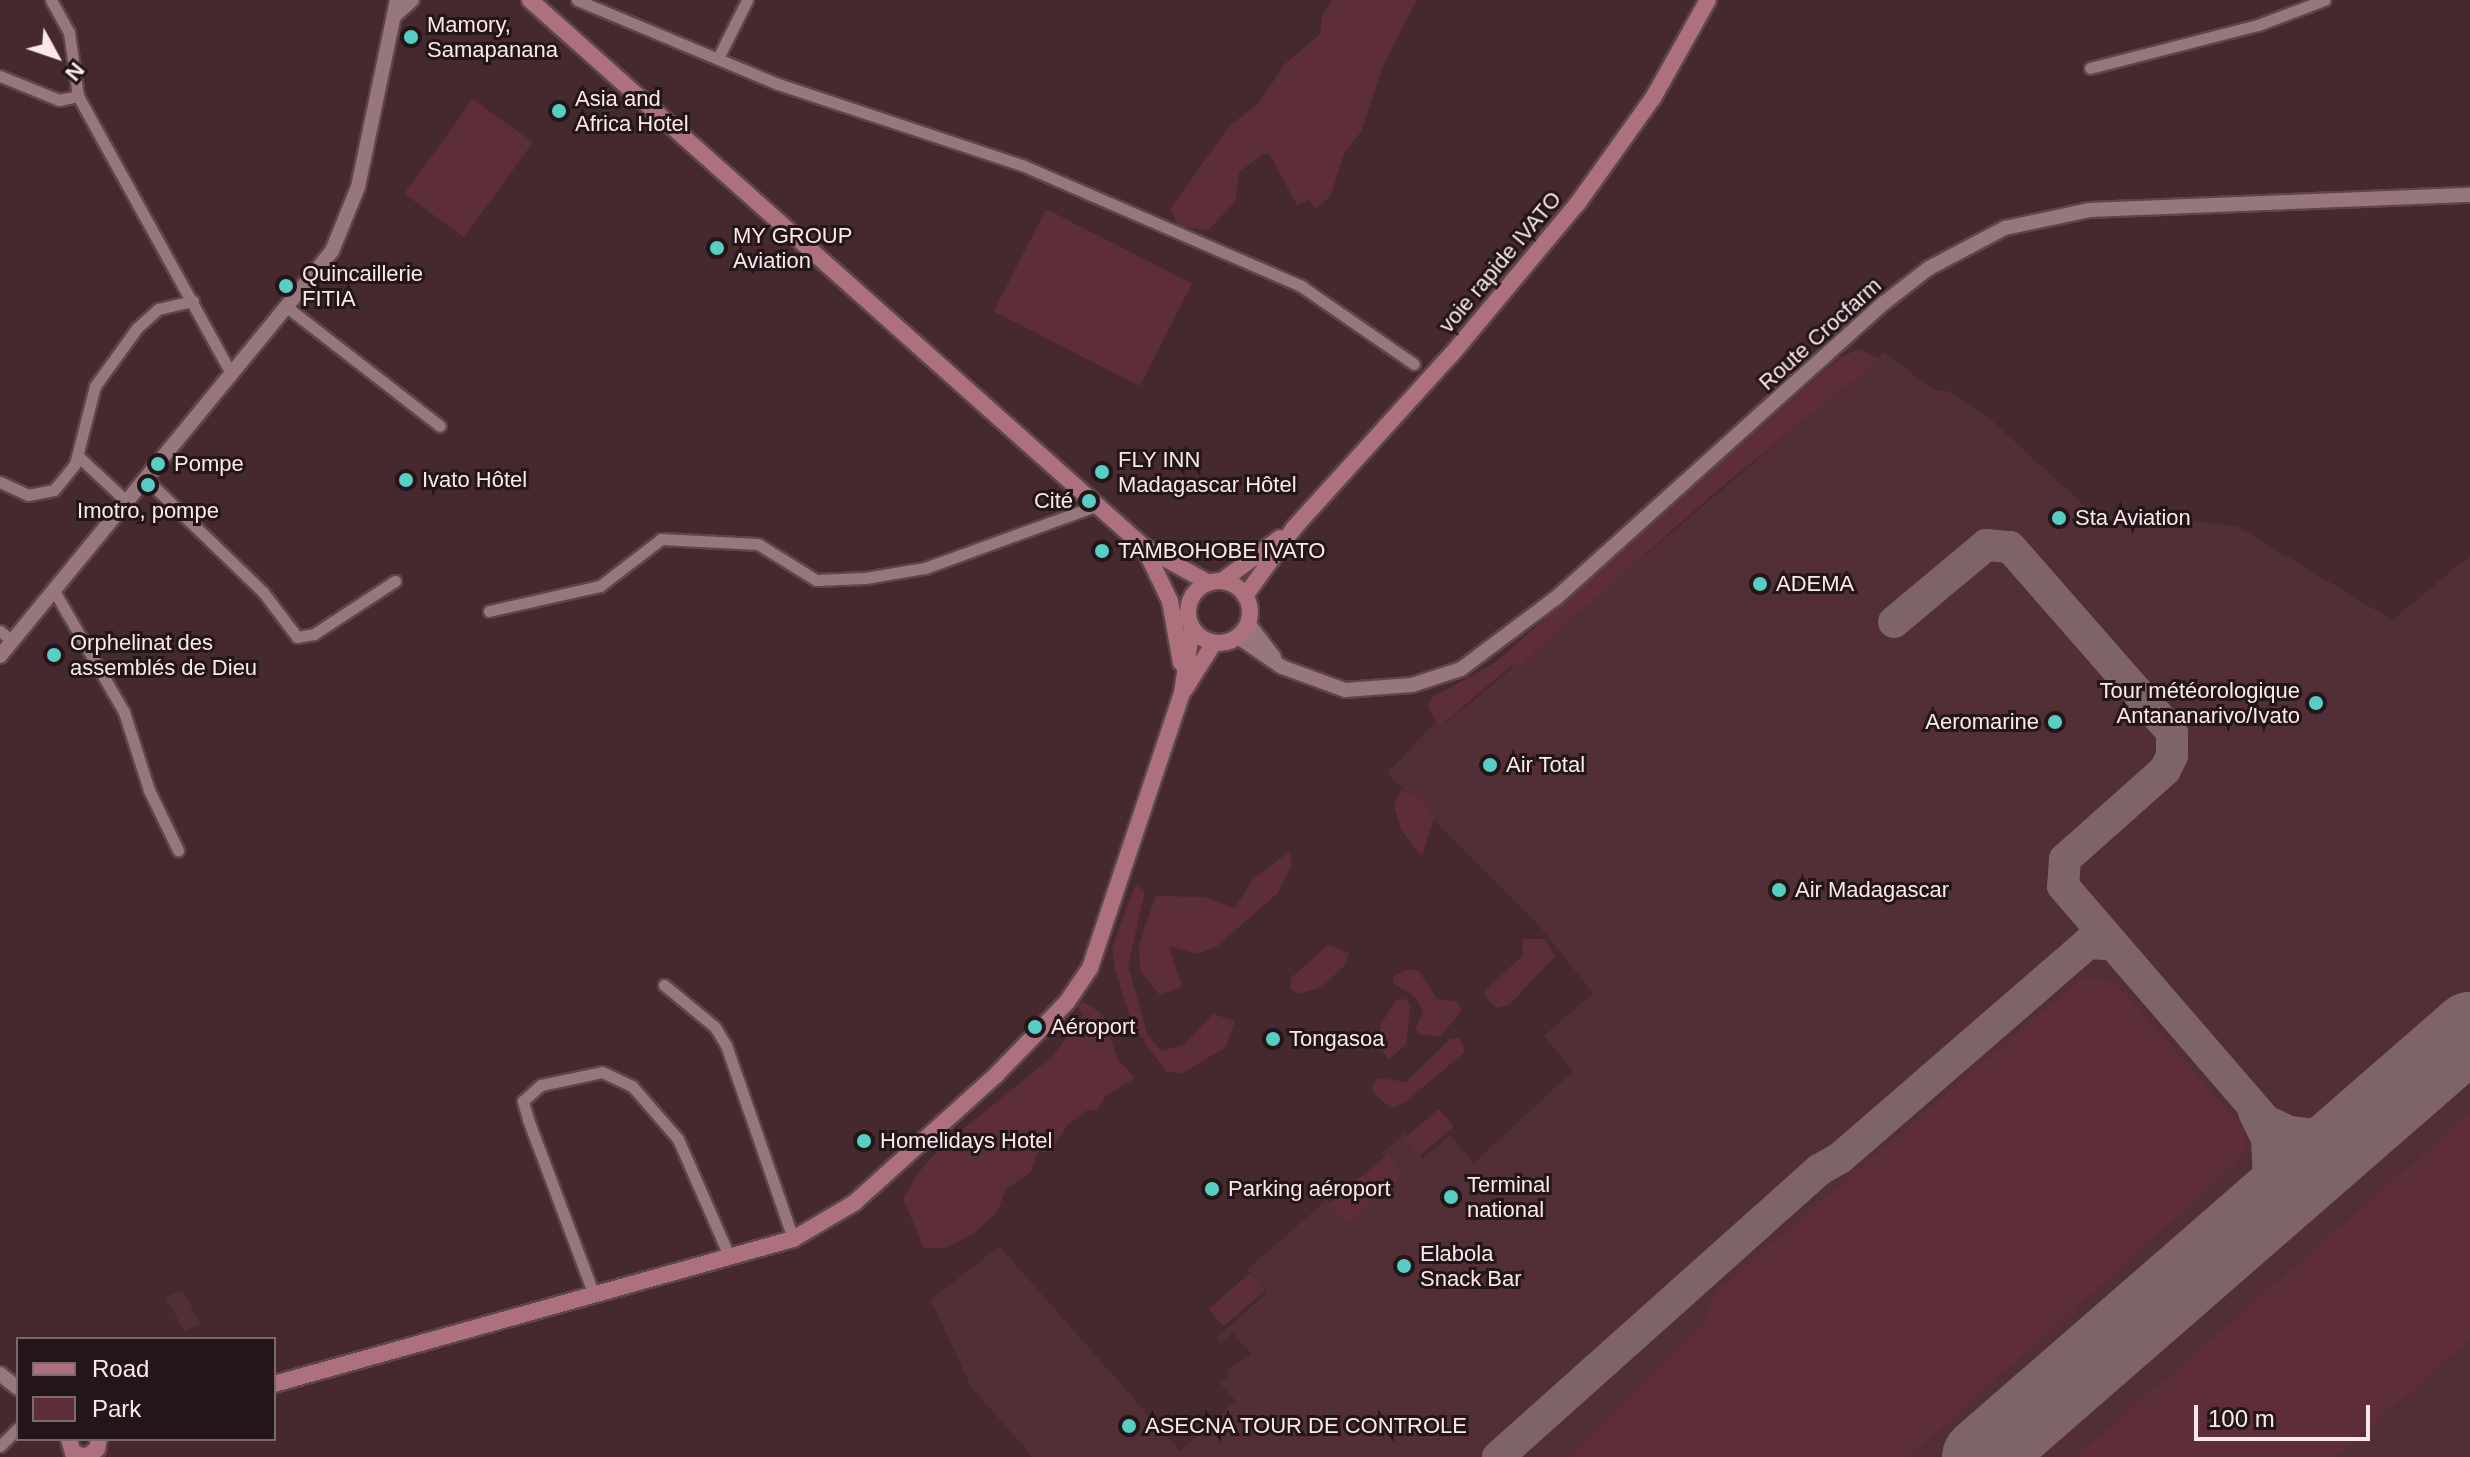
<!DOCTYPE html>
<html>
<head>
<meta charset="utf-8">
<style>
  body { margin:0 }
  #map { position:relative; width:2470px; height:1457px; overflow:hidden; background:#45292f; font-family:Helvetica,sans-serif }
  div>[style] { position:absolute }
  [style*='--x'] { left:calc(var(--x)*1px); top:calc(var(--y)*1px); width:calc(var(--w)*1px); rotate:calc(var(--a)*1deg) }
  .built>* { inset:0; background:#522e36 }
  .green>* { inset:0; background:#5d2e38; transform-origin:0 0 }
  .taxiway>* { height:32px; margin:-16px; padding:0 16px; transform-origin:16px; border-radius:16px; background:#7e6469 }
  .runway>* { height:78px; margin:-39px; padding:0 39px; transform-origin:39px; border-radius:39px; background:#7e6469 }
  .roads { filter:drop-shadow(2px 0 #5d454a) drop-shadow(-2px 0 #5d454a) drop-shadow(0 2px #5d454a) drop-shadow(0 -2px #5d454a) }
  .minor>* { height:11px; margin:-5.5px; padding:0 5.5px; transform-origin:5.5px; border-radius:5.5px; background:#98777c }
  .tertiary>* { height:14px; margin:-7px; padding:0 7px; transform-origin:7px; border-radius:7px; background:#98777c }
  .secondary>* { height:16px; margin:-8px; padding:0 8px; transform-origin:8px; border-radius:8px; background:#ad717e }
  .secondary>.ring { margin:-8px; padding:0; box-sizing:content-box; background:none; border:16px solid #ad717e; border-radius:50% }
  .dots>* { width:22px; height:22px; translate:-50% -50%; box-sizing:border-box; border:4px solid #231619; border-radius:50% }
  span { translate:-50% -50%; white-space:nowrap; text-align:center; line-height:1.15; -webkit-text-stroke:6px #231619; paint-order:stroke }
  .poi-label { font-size:22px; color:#fce8eb }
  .left { translate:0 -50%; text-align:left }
  .right { translate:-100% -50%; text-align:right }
  .street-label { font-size:22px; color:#fce8eb }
  .legend { position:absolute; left:16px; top:1337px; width:260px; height:104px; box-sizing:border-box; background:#231619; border:2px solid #7a6a6d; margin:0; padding:10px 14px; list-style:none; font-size:24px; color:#fce8eb }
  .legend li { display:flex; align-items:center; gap:16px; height:40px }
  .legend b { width:40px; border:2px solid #7a6a6d }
  .north { position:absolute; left:16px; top:16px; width:80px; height:80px; -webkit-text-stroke:6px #231619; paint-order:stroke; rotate:130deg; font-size:22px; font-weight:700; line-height:32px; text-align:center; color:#fce8eb }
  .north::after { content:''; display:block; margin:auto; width:28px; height:36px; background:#fce8eb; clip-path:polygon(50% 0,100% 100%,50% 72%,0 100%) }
  .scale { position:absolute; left:2194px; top:1405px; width:176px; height:36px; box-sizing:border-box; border:4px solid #fce8eb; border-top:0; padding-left:10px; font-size:24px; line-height:28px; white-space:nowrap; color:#fce8eb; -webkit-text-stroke:6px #231619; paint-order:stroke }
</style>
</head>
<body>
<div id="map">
  <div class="built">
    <div style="clip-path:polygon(1884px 352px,1935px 391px,1948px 391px,1989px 418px,2096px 516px,2156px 515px,2238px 527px,2392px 620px,2470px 556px,2470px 1457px,1033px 1457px,971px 1387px,931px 1300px,999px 1246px,1180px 1451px,1236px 1401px,1220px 1383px,1230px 1375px,1226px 1370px,1252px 1355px,1233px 1333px,1221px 1343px,1217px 1337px,1267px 1293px,1247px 1269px,1327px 1200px,1348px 1223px,1386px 1155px,1381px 1154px,1405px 1133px,1422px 1159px,1450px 1135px,1474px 1163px,1573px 1071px,1544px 1036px,1593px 993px,1540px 927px,1387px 773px,1436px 722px,1440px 726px,1472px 702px)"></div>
    <div style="clip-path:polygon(182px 1290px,201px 1324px,185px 1331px,165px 1298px)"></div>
  </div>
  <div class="green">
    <div style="clip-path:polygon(1332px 0,1417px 0,1383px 66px,1361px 132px,1344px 153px,1331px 195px,1316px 209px,1309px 200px,1297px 205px,1269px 153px,1263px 154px,1239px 172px,1235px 202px,1208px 230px,1178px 226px,1170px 209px,1230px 125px,1257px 105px,1285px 64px,1320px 34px,1322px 16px)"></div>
    <div style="left:473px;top:99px;width:74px;height:117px;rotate:36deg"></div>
    <div style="left:1046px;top:209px;width:164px;height:115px;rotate:27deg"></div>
    <div style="clip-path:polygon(1859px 349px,1879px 359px,1713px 494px,1521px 664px,1511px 666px,1440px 726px,1436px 722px,1428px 706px,1433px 697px,1496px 662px,1840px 357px)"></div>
    <div style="clip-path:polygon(1401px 790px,1419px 796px,1434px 818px,1422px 857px,1401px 830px,1394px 805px)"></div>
    <div style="clip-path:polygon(1290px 851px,1292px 865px,1278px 893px,1216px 947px,1197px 954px,1169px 946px,1182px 987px,1160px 995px,1140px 970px,1139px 944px,1156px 896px,1204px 897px,1235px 908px,1253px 879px)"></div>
    <div style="clip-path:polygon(1136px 883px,1145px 892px,1128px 965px,1147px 1034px,1161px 1051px,1184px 1045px,1213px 1014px,1235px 1021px,1225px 1048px,1182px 1073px,1166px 1072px,1132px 1023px,1115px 970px,1112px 948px)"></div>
    <div style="clip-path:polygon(1523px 939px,1544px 939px,1555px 956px,1509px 1005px,1496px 1008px,1483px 993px,1522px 956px)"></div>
    <div style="clip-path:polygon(1328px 945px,1349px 953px,1344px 966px,1322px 987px,1298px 994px,1290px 988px,1291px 978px)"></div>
    <div style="clip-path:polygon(1405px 970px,1418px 970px,1437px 999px,1456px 1001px,1462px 1009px,1441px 1036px,1421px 1035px,1415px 1029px,1423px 1011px,1414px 996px,1393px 983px,1393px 977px)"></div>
    <div style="clip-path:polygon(2083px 977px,2109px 980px,2120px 988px,2244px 1128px,2246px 1152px,2229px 1170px,1909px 1457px,1570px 1457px,1702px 1326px,1716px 1291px)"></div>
    <div style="clip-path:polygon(1406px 999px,1410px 1005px,1406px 1045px,1388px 1060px,1377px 1041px,1381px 1024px,1396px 1000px)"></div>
    <div style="clip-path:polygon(1075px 1002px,1086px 1003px,1103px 1015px,1118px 1060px,1135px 1078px,1106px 1096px,1097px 1110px,1085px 1111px,1068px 1125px,1050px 1152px,1037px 1152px,1031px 1172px,1006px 1189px,997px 1212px,973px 1234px,946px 1248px,924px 1248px,903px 1199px,918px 1173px,942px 1146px,1052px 1057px,1083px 1015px)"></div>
    <div style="clip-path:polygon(1460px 1038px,1465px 1052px,1404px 1103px,1391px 1108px,1374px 1094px,1372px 1085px,1379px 1078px,1406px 1082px,1450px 1039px)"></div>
    <div style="left:1439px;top:1109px;width:23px;height:45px;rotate:50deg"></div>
    <div style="clip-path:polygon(2470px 1113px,2470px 1340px,2335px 1457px,2076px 1457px)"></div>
    <div style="left:1387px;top:1155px;width:26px;height:75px;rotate:50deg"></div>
    <div style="left:1250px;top:1273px;width:23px;height:55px;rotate:49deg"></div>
  </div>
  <div class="taxiway">
    <div style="--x:1894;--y:622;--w:120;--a:-39.9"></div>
    <div style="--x:1986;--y:545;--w:24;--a:5"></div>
    <div style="--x:2010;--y:547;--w:246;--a:48.8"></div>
    <div style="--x:2172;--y:732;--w:24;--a:90"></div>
    <div style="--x:2172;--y:756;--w:16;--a:117"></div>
    <div style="--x:2165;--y:770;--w:134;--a:138.3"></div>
    <div style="--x:2065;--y:859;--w:27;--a:94"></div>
    <div style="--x:2063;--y:886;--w:311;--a:49.2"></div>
    <div style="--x:2266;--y:1121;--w:26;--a:25"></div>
    <div style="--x:2290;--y:1132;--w:26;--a:7"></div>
    <div style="--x:2316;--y:1135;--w:26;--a:-4"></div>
    <div style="--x:2342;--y:1133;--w:30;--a:-27"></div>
    <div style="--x:2239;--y:1232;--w:31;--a:-50"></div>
    <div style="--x:2259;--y:1208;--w:30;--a:-70"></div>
    <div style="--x:2269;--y:1180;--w:41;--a:-92.8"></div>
    <div style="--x:2267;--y:1139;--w:30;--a:-116"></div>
    <div style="--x:1498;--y:1457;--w:431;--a:-41.8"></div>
    <div style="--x:1819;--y:1170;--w:24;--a:-30"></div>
    <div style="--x:1840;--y:1158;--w:328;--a:-40.9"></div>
    <div style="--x:2088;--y:943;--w:22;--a:3"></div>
  </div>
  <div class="runway">
    <div style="--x:1981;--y:1457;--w:649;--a:-41.06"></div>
  </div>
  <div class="roads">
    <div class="minor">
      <div style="--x:51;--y:0;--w:37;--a:61"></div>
      <div style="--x:69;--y:32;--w:65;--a:82"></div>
      <div style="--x:78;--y:96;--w:316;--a:61.1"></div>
      <div style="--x:577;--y:0;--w:218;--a:22.7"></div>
      <div style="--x:778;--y:84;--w:259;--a:18.4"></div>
      <div style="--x:1024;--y:166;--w:302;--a:23.4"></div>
      <div style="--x:1301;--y:286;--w:137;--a:34.6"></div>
      <div style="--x:719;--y:56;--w:63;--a:-63.4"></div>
      <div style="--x:2090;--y:68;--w:173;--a:-14.4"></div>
      <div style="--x:2258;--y:25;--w:71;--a:-20.7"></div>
      <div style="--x:0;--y:76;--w:64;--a:22.1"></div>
      <div style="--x:59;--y:100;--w:19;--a:-12"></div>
      <div style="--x:288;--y:308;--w:192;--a:37.8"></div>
      <div style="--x:78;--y:456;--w:67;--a:43.2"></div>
      <div style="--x:146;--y:479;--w:163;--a:44"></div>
      <div style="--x:263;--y:592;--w:56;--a:52.9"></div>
      <div style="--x:297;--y:637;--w:17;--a:-10"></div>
      <div style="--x:314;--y:634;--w:97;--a:-33.2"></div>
      <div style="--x:0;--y:482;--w:31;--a:25"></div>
      <div style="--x:28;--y:495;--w:26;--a:-11"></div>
      <div style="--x:54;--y:490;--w:33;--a:-51"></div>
      <div style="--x:75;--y:464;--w:81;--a:-75.6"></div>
      <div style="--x:95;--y:386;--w:72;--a:-54.1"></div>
      <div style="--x:137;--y:328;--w:28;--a:-42"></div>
      <div style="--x:158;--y:309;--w:36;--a:-13"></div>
      <div style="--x:53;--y:589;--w:142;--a:60"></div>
      <div style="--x:124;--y:712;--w:82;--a:72.2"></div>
      <div style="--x:149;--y:790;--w:67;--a:64.2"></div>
      <div style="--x:489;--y:611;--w:114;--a:-12.7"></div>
      <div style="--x:600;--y:586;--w:77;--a:-37.6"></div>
      <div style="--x:661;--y:539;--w:97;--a:3"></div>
      <div style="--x:758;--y:544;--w:68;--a:31.8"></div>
      <div style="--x:816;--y:580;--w:49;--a:-2.3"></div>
      <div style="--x:865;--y:578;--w:61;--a:-9.5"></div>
      <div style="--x:925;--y:568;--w:184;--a:-20"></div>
      <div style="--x:0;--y:631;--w:14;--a:39"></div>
      <div style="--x:664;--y:985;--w:66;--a:39.5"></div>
      <div style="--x:715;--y:1027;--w:21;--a:59"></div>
      <div style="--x:726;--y:1045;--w:205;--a:70.9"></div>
      <div style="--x:594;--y:1295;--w:188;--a:-110.6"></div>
      <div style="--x:528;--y:1119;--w:19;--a:-106"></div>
      <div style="--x:523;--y:1101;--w:24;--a:-42"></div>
      <div style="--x:541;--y:1085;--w:62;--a:-12"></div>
      <div style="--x:602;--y:1072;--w:33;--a:25"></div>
      <div style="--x:632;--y:1086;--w:70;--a:49"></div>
      <div style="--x:678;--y:1139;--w:130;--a:66.4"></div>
      <div style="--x:0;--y:1446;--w:25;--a:-45"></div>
    </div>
    <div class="tertiary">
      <div style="--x:394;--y:16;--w:24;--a:-42"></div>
      <div style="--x:1248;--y:623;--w:43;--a:52.6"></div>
      <div style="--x:1238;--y:637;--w:53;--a:34.3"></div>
      <div style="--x:1282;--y:667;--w:67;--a:20.1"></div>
      <div style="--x:1345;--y:690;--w:67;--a:-4.3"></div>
      <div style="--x:1412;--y:685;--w:52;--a:-18.1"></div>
      <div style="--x:1461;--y:669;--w:119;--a:-36.8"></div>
      <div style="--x:1556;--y:598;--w:441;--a:-42"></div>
      <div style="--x:1884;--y:303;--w:57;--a:-37.9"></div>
      <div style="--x:1929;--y:268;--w:86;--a:-27.8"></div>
      <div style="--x:2005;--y:228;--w:87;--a:-12"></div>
      <div style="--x:2090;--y:210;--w:380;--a:-2.3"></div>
      <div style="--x:0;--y:656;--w:524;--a:-50.66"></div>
      <div style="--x:332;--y:251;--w:69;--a:-67.9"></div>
      <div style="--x:358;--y:187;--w:191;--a:-78.2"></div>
      <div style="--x:0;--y:1374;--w:23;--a:38"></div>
    </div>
    <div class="secondary">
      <div style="--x:530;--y:0;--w:822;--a:41.7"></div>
      <div style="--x:1144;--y:547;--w:74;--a:29"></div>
      <div style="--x:1144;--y:547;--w:60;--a:64.3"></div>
      <div style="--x:1170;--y:601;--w:63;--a:79.9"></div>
      <div style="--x:1222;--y:581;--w:72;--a:-36.6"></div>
      <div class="ring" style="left:1188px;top:581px;width:46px;height:46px"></div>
      <div style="--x:1245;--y:596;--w:84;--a:-54.2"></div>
      <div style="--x:1294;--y:528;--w:235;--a:-47.8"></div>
      <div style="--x:1452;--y:354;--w:197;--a:-50.2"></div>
      <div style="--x:1578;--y:203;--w:129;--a:-54.5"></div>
      <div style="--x:1653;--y:98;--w:112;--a:-60.7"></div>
      <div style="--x:1185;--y:689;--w:54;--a:-57.8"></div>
      <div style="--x:274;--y:1384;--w:539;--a:-15.61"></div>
      <div style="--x:793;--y:1239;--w:71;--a:-30.5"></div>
      <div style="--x:854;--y:1203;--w:191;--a:-42"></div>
      <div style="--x:996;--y:1075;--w:102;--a:-45.8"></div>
      <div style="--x:1067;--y:1002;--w:41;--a:-55.9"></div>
      <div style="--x:1090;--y:968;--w:290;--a:-71.5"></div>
      <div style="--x:1182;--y:693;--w:66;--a:-81.3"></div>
      <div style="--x:69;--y:1439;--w:15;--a:74"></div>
      <div style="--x:73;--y:1453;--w:14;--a:17"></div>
      <div style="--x:86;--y:1457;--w:14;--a:-36"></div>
      <div style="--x:97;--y:1449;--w:10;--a:-79"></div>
    </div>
  </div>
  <div class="dots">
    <div style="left:411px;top:37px;background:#56cec3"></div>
    <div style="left:559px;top:111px;background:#56cec3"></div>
    <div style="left:717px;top:248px;background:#56cec3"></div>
    <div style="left:286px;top:286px;background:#56cec3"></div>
    <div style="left:158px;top:464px;background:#56cec3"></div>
    <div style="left:1102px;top:472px;background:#56cec3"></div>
    <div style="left:406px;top:480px;background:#56cec3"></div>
    <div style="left:148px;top:485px;background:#56cec3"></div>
    <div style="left:1089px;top:501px;background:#56cec3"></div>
    <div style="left:2059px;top:518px;background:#56cec3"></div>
    <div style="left:1102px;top:551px;background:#56cec3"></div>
    <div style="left:1760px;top:584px;background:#56cec3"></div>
    <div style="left:54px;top:655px;background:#56cec3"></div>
    <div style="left:2316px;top:703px;background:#56cec3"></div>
    <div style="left:2055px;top:722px;background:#56cec3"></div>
    <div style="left:1490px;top:765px;background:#56cec3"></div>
    <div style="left:1779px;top:890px;background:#56cec3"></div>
    <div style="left:1035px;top:1027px;background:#56cec3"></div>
    <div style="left:1273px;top:1039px;background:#56cec3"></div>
    <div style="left:864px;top:1141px;background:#56cec3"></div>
    <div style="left:1212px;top:1189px;background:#56cec3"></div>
    <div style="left:1451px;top:1197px;background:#56cec3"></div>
    <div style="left:1404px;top:1266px;background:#56cec3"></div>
    <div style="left:1129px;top:1426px;background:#56cec3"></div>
  </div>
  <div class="poi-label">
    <span class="left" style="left:427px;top:37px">Mamory,<br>Samapanana</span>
    <span class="left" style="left:575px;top:111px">Asia and<br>Africa Hotel</span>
    <span class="left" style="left:733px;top:248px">MY GROUP<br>Aviation</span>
    <span class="left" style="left:302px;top:286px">Quincaillerie<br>FITIA</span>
    <span class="left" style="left:1118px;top:472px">FLY INN<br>Madagascar Hôtel</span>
    <span class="left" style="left:174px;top:464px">Pompe</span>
    <span class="left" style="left:422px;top:480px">Ivato Hôtel</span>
    <span class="right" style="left:1073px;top:501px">Cité</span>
    <span style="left:148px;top:511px">Imotro, pompe</span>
    <span class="left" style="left:2075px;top:518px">Sta Aviation</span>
    <span class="left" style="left:1118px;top:551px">TAMBOHOBE IVATO</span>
    <span class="left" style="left:1776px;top:584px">ADEMA</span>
    <span class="left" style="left:70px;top:655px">Orphelinat des<br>assemblés de Dieu</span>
    <span class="right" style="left:2300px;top:703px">Tour météorologique<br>Antananarivo/Ivato</span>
    <span class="right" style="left:2039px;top:722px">Aeromarine</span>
    <span class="left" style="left:1506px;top:765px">Air Total</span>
    <span class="left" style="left:1795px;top:890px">Air Madagascar</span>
    <span class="left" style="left:1051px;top:1027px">Aéroport</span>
    <span class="left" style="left:1289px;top:1039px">Tongasoa</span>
    <span class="left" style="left:880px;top:1141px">Homelidays Hotel</span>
    <span class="left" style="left:1467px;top:1197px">Terminal<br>national</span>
    <span class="left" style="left:1228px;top:1189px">Parking aéroport</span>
    <span class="left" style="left:1420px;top:1266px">Elabola<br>Snack Bar</span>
    <span class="left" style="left:1145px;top:1426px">ASECNA TOUR DE CONTROLE</span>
  </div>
  <div class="street-label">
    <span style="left:1500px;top:262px;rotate:-50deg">voie rapide IVATO</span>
    <span style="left:1820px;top:334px;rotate:-42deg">Route Crocfarm</span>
  </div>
  <ul class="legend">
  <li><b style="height:10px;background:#ad717e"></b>Road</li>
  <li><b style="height:22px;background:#5d2e38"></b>Park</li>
  </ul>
  <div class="north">N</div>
  <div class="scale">100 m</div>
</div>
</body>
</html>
